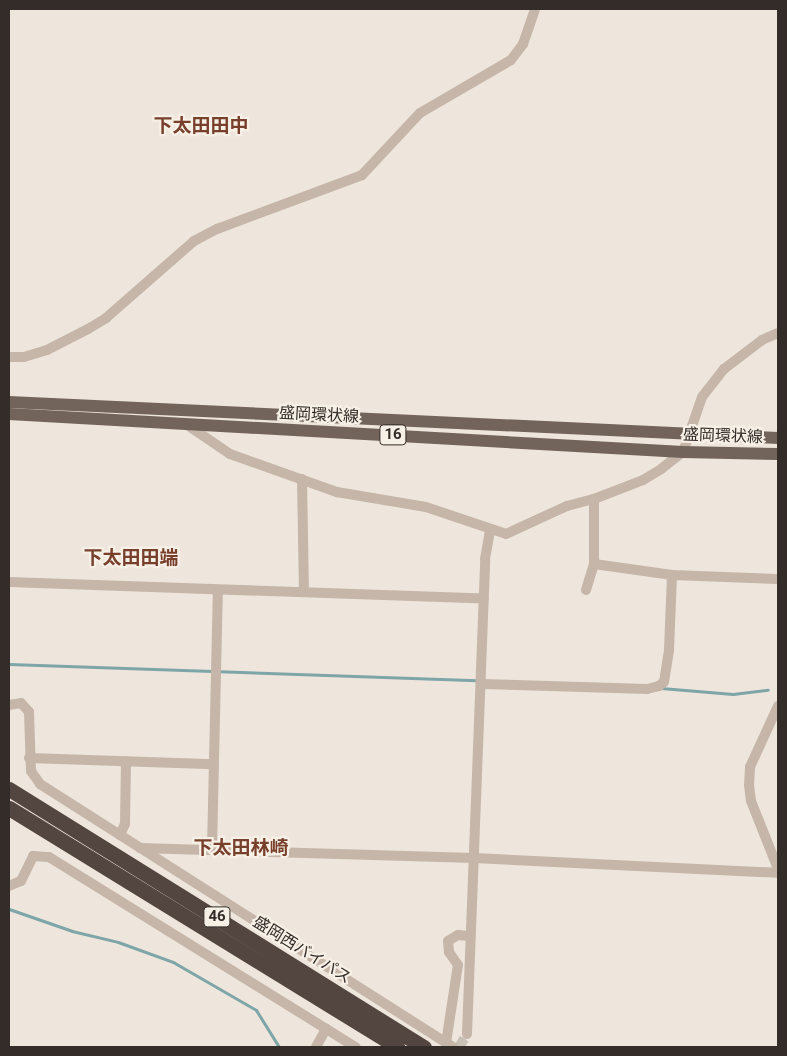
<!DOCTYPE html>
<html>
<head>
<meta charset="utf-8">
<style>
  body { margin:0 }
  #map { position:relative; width:787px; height:1056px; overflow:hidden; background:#eee6dc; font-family:Roboto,"Noto Sans JP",sans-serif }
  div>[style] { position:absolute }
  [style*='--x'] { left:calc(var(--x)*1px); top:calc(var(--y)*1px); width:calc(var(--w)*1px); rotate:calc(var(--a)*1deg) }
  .stream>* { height:3px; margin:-1.5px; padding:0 1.5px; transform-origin:1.5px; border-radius:1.5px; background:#7ea5a8 }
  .minor-tunnel>* { height:10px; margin-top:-5px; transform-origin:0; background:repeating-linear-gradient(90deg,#c9c1b8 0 10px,transparent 0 15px) }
  .minor>* { height:10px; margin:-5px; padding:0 5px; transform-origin:5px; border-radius:5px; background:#c5b6a9 }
  .major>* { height:12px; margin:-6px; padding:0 6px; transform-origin:6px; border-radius:6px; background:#73645b }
  .highway>* { height:15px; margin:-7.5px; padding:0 7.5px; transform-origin:7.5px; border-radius:7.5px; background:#534640 }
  span { translate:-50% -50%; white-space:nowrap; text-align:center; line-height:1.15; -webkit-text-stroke:4.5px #f7f0e7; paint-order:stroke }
  .shield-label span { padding:1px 4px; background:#f7f0e7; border:1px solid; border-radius:4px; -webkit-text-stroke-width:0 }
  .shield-label { font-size:15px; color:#332c28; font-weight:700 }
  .street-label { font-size:16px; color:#332c28 }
  .quarter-label { font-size:19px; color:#783f2b; font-weight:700 }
  .frame { position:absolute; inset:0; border:10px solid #332c28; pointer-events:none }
</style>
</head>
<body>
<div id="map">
  <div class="stream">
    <div style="--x:9;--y:664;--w:468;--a:2"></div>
    <div style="--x:661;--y:688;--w:72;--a:4.8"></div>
    <div style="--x:733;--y:694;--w:35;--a:-7"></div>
    <div style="--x:9;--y:909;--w:67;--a:19.2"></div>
    <div style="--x:72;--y:931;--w:47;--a:13.4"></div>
    <div style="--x:118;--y:942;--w:59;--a:20"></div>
    <div style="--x:173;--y:962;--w:96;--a:30"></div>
    <div style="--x:256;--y:1010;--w:44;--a:58.1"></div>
  </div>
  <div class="minor-tunnel">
    <div style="--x:459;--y:1047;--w:15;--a:-58"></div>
  </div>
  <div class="minor">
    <div style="--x:9;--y:357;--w:15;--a:0"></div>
    <div style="--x:24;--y:357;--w:24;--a:-17"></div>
    <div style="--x:47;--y:350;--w:46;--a:-27.1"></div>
    <div style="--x:88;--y:329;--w:21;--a:-31"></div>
    <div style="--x:106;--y:318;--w:117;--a:-41.2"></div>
    <div style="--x:194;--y:241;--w:26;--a:-28"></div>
    <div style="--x:217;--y:229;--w:155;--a:-20.4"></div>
    <div style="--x:362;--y:175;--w:85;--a:-46.9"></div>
    <div style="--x:420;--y:113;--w:105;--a:-30.2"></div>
    <div style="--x:511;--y:60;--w:20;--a:-53"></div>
    <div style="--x:523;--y:44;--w:37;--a:-71"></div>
    <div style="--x:186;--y:424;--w:53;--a:34.3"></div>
    <div style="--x:230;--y:454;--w:114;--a:19.6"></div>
    <div style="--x:337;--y:492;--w:90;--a:9.6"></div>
    <div style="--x:426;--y:507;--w:84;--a:18.6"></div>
    <div style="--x:506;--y:534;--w:67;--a:-24.7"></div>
    <div style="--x:567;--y:506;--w:28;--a:-15"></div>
    <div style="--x:594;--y:499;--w:53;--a:-21.2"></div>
    <div style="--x:643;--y:480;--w:21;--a:-31"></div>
    <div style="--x:661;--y:469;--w:28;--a:-38"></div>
    <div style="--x:683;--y:452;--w:58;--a:-70.9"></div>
    <div style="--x:702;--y:397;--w:36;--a:-52"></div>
    <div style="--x:724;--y:369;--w:48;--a:-37.3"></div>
    <div style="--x:762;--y:340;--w:17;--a:-24"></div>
    <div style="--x:302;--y:479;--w:113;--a:89"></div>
    <div style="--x:594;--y:564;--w:79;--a:8"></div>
    <div style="--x:672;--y:575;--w:106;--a:2.2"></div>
    <div style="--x:9;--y:582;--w:475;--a:2"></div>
    <div style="--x:586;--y:590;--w:27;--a:-73"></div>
    <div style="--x:594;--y:564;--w:65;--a:-90"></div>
    <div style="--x:482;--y:684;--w:165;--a:1.7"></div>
    <div style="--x:647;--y:689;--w:12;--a:-14"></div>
    <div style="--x:659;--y:686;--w:6;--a:-39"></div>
    <div style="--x:664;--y:682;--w:32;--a:-81"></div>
    <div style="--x:669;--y:650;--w:75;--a:-87.7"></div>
    <div style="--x:9;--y:705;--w:12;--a:-9"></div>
    <div style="--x:21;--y:703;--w:12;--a:48"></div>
    <div style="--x:29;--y:712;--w:59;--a:88.1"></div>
    <div style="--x:31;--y:771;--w:16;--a:55"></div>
    <div style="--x:40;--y:784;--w:490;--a:32.5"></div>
    <div style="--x:778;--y:706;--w:67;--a:114.7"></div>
    <div style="--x:750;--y:767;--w:18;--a:93"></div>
    <div style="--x:749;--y:785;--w:16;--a:83"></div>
    <div style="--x:751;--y:801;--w:73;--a:68.3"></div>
    <div style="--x:29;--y:758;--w:185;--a:1.9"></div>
    <div style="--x:120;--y:835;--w:12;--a:-66"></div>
    <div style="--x:125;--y:824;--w:63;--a:-89.1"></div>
    <div style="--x:140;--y:848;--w:334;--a:1.7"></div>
    <div style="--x:474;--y:858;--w:304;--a:2.8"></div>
    <div style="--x:212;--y:849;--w:259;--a:-88.7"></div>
    <div style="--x:9;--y:886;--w:13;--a:-23"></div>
    <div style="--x:21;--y:881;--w:28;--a:-64"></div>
    <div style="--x:33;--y:856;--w:16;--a:4"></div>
    <div style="--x:49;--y:857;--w:361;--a:31.8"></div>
    <div style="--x:467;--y:1034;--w:475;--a:-87.8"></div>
    <div style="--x:485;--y:559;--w:28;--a:-80"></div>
    <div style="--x:446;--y:1043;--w:79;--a:-81.3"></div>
    <div style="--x:458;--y:965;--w:16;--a:-125"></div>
    <div style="--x:449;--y:952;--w:11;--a:-95"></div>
    <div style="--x:448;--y:941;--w:12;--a:-31"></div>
    <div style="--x:458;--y:935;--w:11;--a:5"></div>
    <div style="--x:316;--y:1047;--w:21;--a:-61"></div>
  </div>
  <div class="major">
    <div style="--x:9;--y:402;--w:770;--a:2.68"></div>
    <div style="--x:9;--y:414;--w:675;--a:3.23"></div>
    <div style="--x:683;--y:452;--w:95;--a:1.2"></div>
  </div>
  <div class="highway">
    <div style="--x:9;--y:789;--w:489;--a:31.9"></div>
    <div style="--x:9;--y:808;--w:456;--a:31.6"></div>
  </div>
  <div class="shield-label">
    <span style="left:393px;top:435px">16</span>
    <span style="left:217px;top:917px">46</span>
  </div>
  <div class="street-label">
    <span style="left:319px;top:415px;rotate:3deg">盛岡環状線</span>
    <span style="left:723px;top:436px;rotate:2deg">盛岡環状線</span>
    <span style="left:302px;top:950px;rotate:32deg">盛岡西バイパス</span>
  </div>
  <div class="quarter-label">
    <span style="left:201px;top:126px">下太田田中</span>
    <span style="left:131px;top:558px">下太田田端</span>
    <span style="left:241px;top:848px">下太田林崎</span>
  </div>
  <div class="frame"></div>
</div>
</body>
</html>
